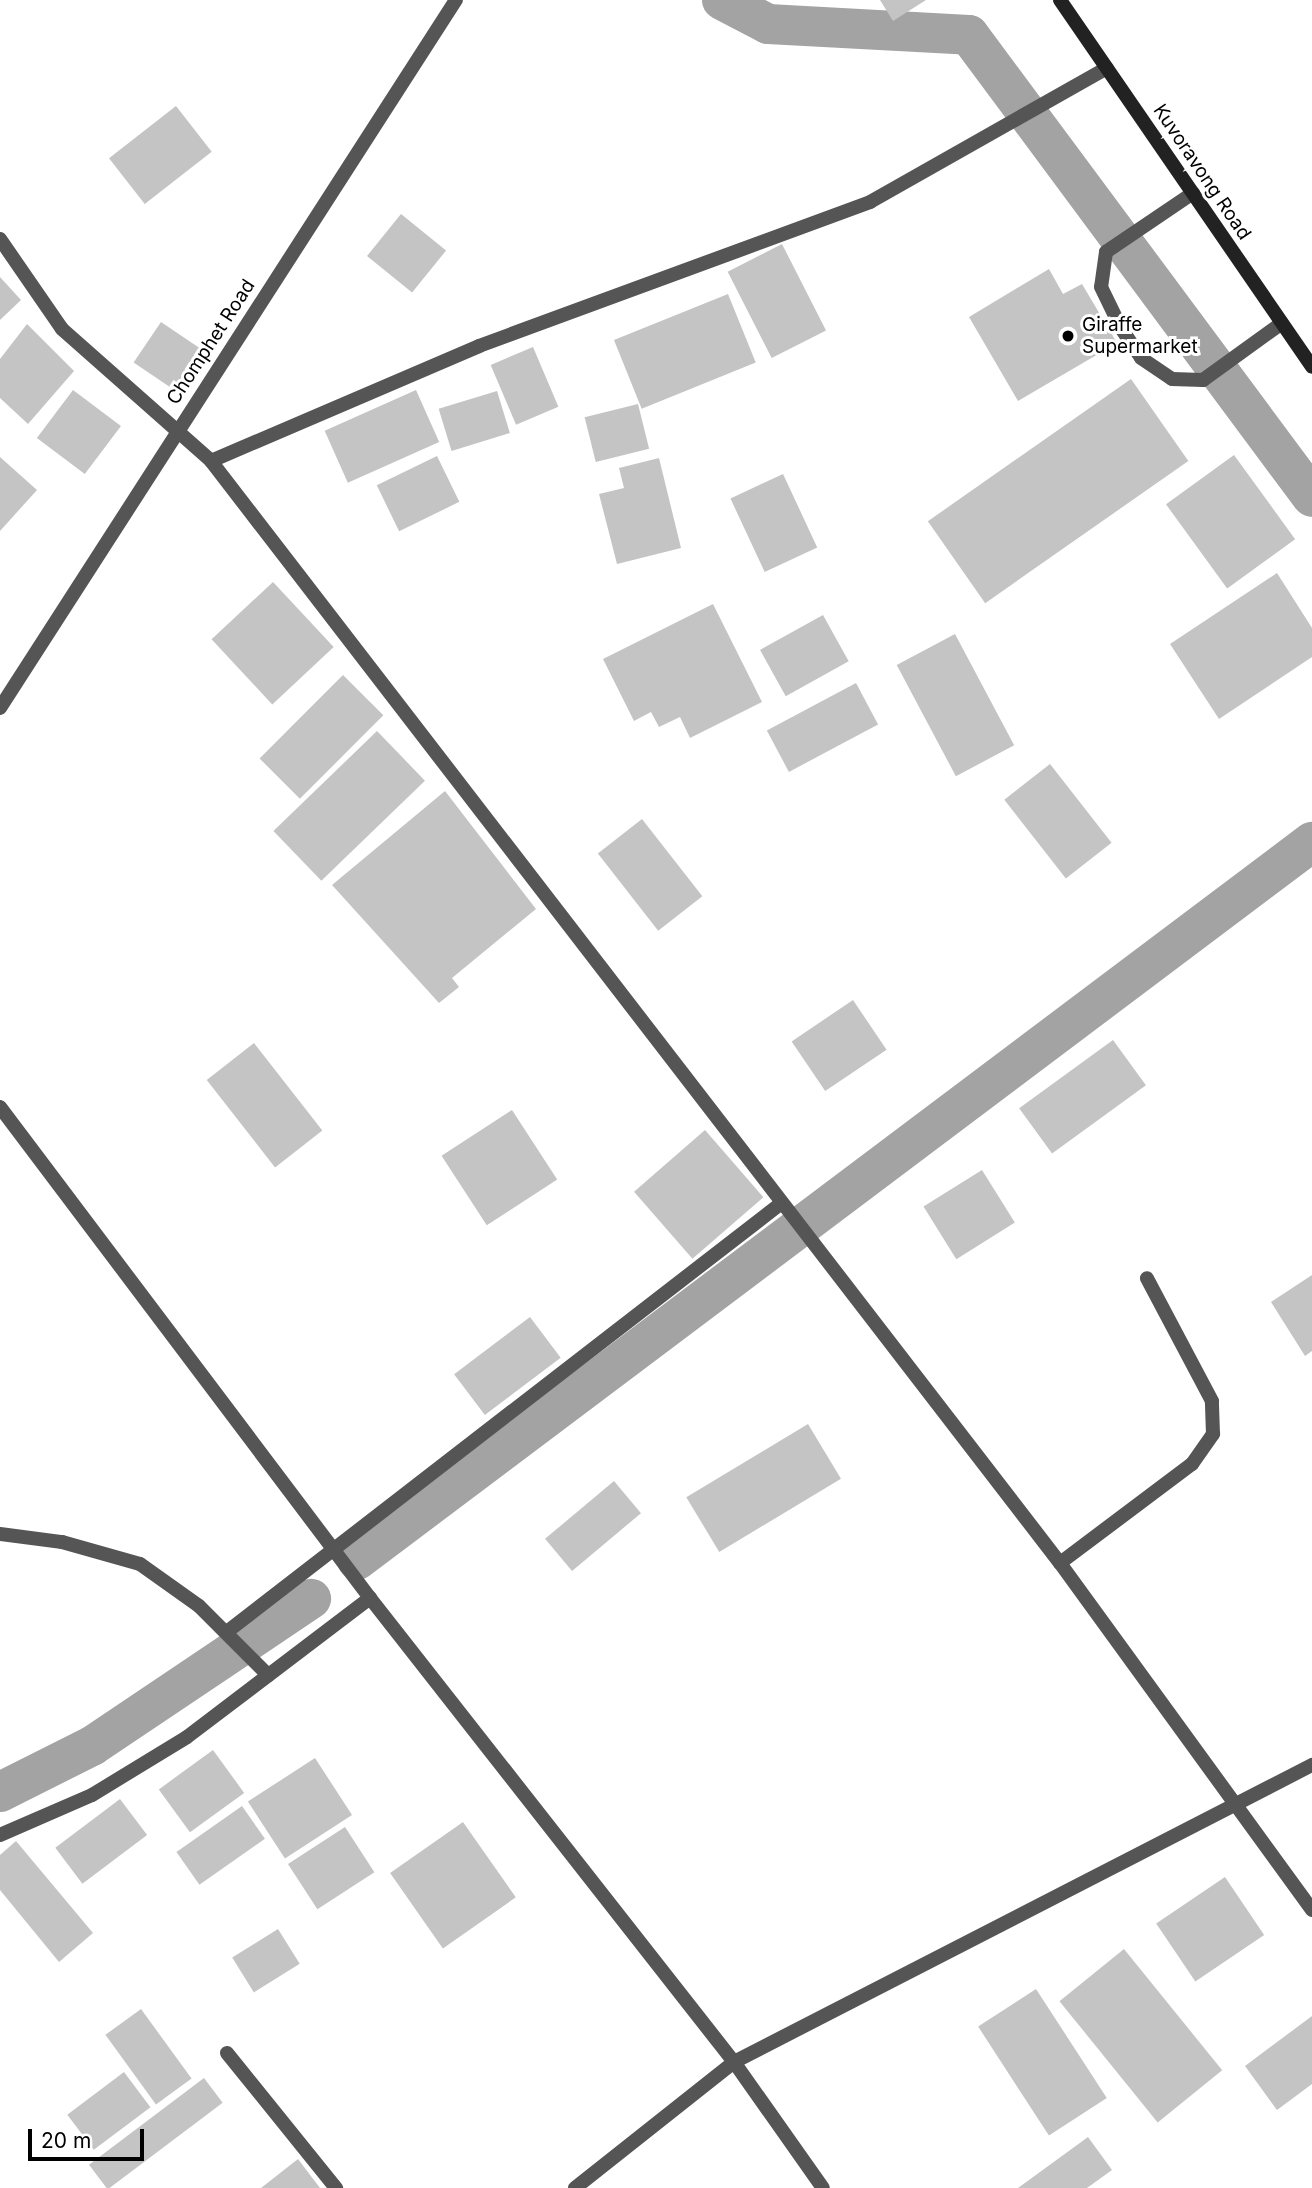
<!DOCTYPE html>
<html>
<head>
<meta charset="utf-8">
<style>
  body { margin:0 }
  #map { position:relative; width:1312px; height:2188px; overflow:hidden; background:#fff; font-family:Inter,sans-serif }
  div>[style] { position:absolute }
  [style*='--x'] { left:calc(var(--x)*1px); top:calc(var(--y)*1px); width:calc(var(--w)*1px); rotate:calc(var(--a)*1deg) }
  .canal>* { height:40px; margin:-20px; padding:0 20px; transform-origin:20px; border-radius:20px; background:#a3a3a3 }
  .building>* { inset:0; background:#c4c4c4; transform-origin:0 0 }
  .lane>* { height:14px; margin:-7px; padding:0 7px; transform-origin:7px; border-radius:7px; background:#555 }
  .street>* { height:14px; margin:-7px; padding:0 7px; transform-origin:7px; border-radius:7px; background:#555 }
  .secondary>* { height:14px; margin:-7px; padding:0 7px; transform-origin:7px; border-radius:7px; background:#222 }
  .dots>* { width:19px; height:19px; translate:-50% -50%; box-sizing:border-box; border:4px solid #fff; border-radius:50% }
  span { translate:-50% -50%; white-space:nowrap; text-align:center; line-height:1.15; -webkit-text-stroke:6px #fff; paint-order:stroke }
  .street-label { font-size:19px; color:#000 }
  .poi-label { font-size:19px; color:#000 }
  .left { translate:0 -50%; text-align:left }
  .scale { position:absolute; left:28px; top:2129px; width:116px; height:32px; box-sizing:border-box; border:4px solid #000; border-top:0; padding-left:9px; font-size:21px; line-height:24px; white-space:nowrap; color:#000; -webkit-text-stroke:5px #fff; paint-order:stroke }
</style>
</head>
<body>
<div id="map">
  <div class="canal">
    <div style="--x:722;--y:0;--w:52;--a:27.6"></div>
    <div style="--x:768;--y:24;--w:201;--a:3.1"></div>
    <div style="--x:969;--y:35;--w:575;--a:53.41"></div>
    <div style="--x:357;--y:1560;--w:1195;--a:-36.94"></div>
    <div style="--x:0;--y:1792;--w:103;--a:-26.6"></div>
    <div style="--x:92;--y:1746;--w:264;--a:-33.9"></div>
  </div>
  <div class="building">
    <div style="clip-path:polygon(880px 0,926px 0,893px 21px)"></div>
    <div style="left:176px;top:106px;width:58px;height:85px;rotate:52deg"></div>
    <div style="left:401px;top:214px;width:58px;height:54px;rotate:39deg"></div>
    <div style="left:782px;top:244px;width:97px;height:61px;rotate:63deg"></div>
    <div style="clip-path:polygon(1049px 269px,1063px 294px,1082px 284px,1117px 343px,1018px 401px,969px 317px)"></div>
    <div style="clip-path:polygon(0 277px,21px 300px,0 320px)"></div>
    <div style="left:728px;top:294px;width:74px;height:123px;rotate:68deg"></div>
    <div style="left:161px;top:322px;width:50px;height:49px;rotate:34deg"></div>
    <div style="clip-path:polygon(27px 324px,74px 371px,28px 424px,0 398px,0 359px)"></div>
    <div style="left:533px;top:347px;width:65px;height:46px;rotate:67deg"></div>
    <div style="left:1131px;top:379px;width:100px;height:248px;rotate:55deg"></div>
    <div style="left:73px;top:390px;width:60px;height:60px;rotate:37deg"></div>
    <div style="left:416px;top:390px;width:57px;height:100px;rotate:66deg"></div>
    <div style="left:497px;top:391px;width:44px;height:61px;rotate:73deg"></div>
    <div style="left:638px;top:404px;width:46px;height:55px;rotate:76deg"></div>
    <div style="left:1234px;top:455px;width:104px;height:84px;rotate:54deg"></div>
    <div style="left:437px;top:456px;width:51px;height:67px;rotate:64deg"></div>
    <div style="clip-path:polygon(0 457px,37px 490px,0 531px)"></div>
    <div style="clip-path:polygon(659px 458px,681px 548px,617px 564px,599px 494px,624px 488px,619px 468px)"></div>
    <div style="left:783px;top:474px;width:81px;height:58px;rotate:65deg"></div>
    <div style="clip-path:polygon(1277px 573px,1312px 628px,1312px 657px,1219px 719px,1170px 644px)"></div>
    <div style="left:273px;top:582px;width:89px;height:84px;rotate:47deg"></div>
    <div style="clip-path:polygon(713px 604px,762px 702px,690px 738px,680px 717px,659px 727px,651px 712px,634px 721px,603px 659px)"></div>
    <div style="left:823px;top:615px;width:53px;height:72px;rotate:61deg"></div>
    <div style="left:955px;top:634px;width:126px;height:66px;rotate:62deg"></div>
    <div style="left:343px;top:675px;width:57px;height:118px;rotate:45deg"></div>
    <div style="left:856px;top:683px;width:47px;height:101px;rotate:62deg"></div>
    <div style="left:377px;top:731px;width:69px;height:144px;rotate:46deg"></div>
    <div style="left:1050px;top:764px;width:100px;height:58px;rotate:52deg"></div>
    <div style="clip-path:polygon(445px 791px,536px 909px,452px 978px,459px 987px,439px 1003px,332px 885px)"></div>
    <div style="left:642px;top:819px;width:98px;height:56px;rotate:52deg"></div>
    <div style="left:853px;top:1000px;width:60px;height:74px;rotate:56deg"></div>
    <div style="left:1113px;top:1040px;width:56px;height:116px;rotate:54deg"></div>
    <div style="left:254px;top:1043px;width:111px;height:60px;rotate:52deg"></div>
    <div style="left:512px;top:1110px;width:83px;height:84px;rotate:57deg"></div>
    <div style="left:705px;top:1130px;width:89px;height:94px;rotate:49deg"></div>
    <div style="left:982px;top:1170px;width:62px;height:69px;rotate:58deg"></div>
    <div style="clip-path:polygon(1312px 1275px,1312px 1351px,1305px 1356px,1271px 1302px)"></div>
    <div style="left:530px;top:1317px;width:51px;height:95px;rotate:53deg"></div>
    <div style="left:808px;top:1424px;width:64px;height:142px;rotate:59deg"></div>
    <div style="left:614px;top:1481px;width:42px;height:90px;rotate:50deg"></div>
    <div style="left:213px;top:1750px;width:53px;height:67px;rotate:54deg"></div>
    <div style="left:315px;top:1758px;width:68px;height:80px;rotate:57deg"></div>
    <div style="left:120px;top:1799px;width:45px;height:81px;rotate:53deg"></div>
    <div style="left:242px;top:1806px;width:40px;height:80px;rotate:55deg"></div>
    <div style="left:463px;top:1822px;width:92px;height:89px;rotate:55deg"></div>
    <div style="left:345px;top:1827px;width:54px;height:68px;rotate:57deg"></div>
    <div style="clip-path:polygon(16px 1841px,93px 1933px,59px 1962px,0 1890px,0 1855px)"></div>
    <div style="left:1225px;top:1877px;width:70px;height:83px;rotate:56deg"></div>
    <div style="left:278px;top:1929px;width:41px;height:54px;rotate:58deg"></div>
    <div style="left:1124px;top:1949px;width:156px;height:83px;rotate:51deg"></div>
    <div style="left:1036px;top:1989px;width:130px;height:69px;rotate:57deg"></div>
    <div style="left:141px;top:2009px;width:86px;height:44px;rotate:54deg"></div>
    <div style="clip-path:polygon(1312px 2016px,1312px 2084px,1277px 2110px,1245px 2066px)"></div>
    <div style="left:124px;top:2072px;width:44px;height:71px;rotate:53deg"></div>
    <div style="left:204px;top:2078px;width:31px;height:144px;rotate:53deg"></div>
    <div style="clip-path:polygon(1088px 2137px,1112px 2170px,1087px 2188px,1018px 2188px)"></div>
    <div style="clip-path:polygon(298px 2159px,320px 2188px,261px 2188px)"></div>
  </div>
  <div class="lane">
    <div style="--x:1193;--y:193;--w:105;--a:145.9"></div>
    <div style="--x:1106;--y:252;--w:35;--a:98"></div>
    <div style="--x:1101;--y:287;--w:46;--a:64"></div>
    <div style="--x:1121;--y:328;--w:36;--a:56"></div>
    <div style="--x:1141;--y:358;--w:37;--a:34"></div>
    <div style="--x:1172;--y:379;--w:31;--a:2"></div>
    <div style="--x:1203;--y:380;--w:97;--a:-35.8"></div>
    <div style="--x:1060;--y:1563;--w:165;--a:-36.9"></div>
    <div style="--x:1192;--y:1464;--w:37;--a:-55"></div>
    <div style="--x:1213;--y:1434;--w:33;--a:-92"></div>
    <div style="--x:1212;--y:1401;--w:139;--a:-117.9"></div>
    <div style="--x:227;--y:2053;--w:174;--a:51.1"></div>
  </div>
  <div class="street">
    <div style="--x:0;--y:239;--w:109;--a:55.4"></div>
    <div style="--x:62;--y:329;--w:199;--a:41.5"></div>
    <div style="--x:211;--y:461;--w:1391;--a:52.39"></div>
    <div style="--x:1060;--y:1563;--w:429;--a:54"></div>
    <div style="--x:211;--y:461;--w:292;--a:-23.2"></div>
    <div style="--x:479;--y:346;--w:417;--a:-20.2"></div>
    <div style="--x:870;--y:202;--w:272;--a:-29.5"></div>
    <div style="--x:0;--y:708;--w:842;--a:-57.22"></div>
    <div style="--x:0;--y:1107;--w:615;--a:53"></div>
    <div style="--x:370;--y:1598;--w:590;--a:51.89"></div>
    <div style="--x:734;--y:2062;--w:154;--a:54.8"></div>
    <div style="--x:0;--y:1534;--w:63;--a:7.4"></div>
    <div style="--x:62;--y:1542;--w:81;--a:15.8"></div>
    <div style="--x:140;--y:1564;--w:72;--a:35.4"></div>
    <div style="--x:199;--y:1606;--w:98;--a:45"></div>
    <div style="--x:228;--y:1631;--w:696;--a:-37.71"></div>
    <div style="--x:0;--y:1835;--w:100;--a:-23.5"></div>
    <div style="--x:92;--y:1795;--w:111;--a:-31.4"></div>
    <div style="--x:187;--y:1737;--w:230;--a:-37.2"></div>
    <div style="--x:575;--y:2188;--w:203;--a:-38.4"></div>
    <div style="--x:734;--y:2062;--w:650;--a:-27.2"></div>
  </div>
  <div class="secondary">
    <div style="--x:1060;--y:0;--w:445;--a:55.5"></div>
  </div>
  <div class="dots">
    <div style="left:1068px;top:336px;background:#000"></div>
  </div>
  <div class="street-label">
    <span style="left:1202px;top:172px;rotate:56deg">Kuvoravong Road</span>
    <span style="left:211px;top:342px;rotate:-57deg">Chomphet Road</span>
  </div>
  <div class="poi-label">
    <span class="left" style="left:1082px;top:336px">Giraffe<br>Supermarket</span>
  </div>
  <div class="scale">20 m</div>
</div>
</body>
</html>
